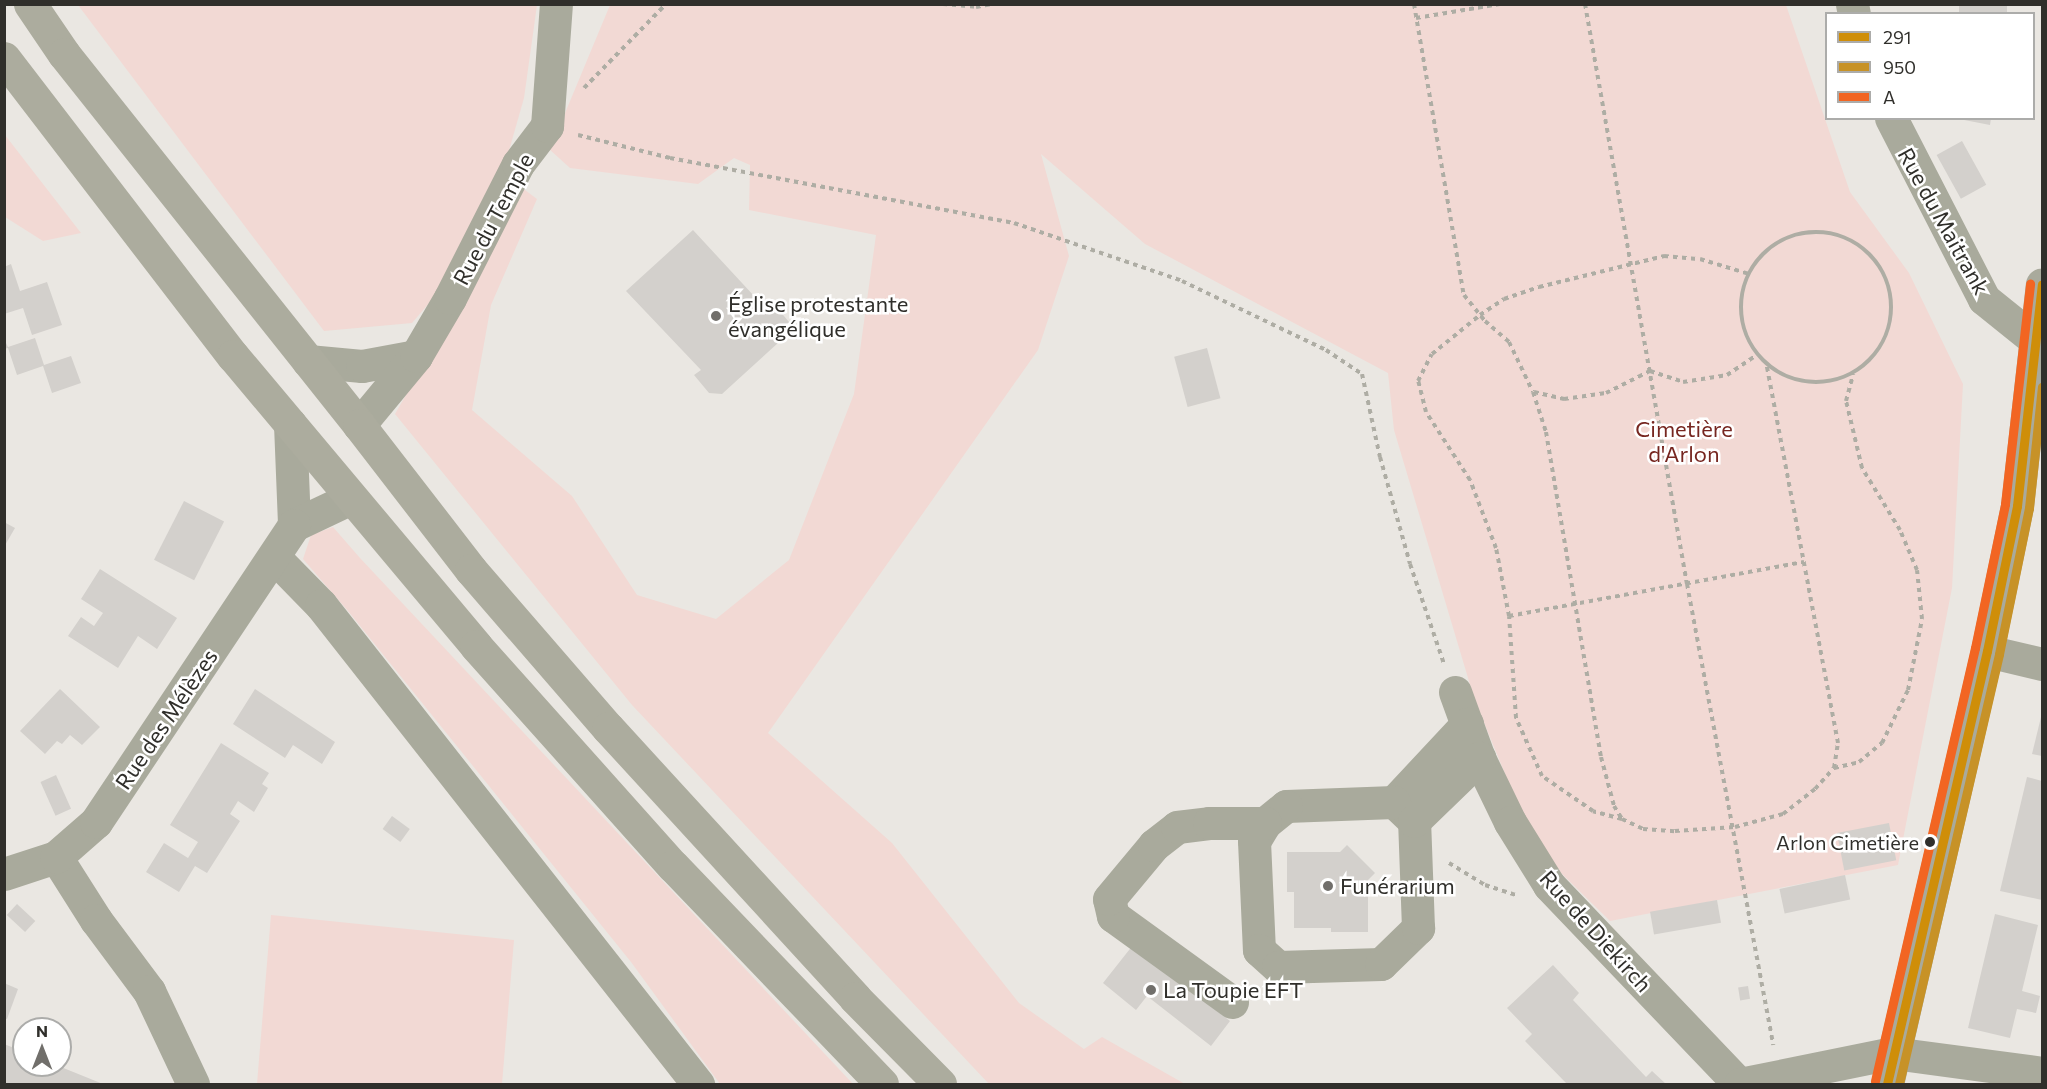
<!DOCTYPE html>
<html>
<head>
<meta charset="utf-8">
<style>
  body { margin:0 }
  #map { position:relative; width:2047px; height:1089px; overflow:hidden; background:#eae7e2; font-family:Commissioner,sans-serif }
  div>[style] { position:absolute }
  [style*='--x'] { left:calc(var(--x)*1px); top:calc(var(--y)*1px); width:calc(var(--w)*1px); rotate:calc(var(--a)*1deg) }
  .green>* { inset:0; background:#f2d9d4 }
  .building>* { inset:0; background:#d3d0cc; transform-origin:0 0 }
  .path>* { height:4px; margin-top:-2px; transform-origin:0; background:repeating-linear-gradient(90deg,#aeada4 0 4.5px,transparent 0 9px) }
  .path>.ring { margin:-2px; padding:0; box-sizing:content-box; background:none; border:4px solid #aeada4; border-radius:50% }
  .minor>* { height:33px; margin:-16.5px; padding:0 16.5px; transform-origin:16.5px; border-radius:16.5px; background:#a9aa9c }
  .major>* { height:33px; margin:-16.5px; padding:0 16.5px; transform-origin:16.5px; border-radius:16.5px; background:#acac9e }
  .bus-1>* { height:9px; margin:-4.5px; padding:0 4.5px; transform-origin:4.5px; border-radius:4.5px; background:#cf8e09 }
  .bus-2>* { height:9px; margin:-4.5px; padding:0 4.5px; transform-origin:4.5px; border-radius:4.5px; background:#c79227 }
  .bus-3>* { height:9px; margin:-4.5px; padding:0 4.5px; transform-origin:4.5px; border-radius:4.5px; background:#f26522 }
  .dots>* { width:16px; height:16px; translate:-50% -50%; box-sizing:border-box; border:3px solid #fff; border-radius:50% }
  span { translate:-50% -50%; white-space:nowrap; text-align:center; line-height:1.15; -webkit-text-stroke:5px #fff; paint-order:stroke }
  .bus-label { font-size:20px; color:#302f2b }
  .right { translate:-100% -50%; text-align:right }
  .street-label { font-size:22px; color:#302f2b }
  .poi-label { font-size:22px; color:#302f2b }
  .left { translate:0 -50%; text-align:left }
  .park-label { font-size:22px; color:#762620 }
  .frame { position:absolute; inset:0; border:6px solid #302f2b; pointer-events:none }
  .legend { position:absolute; left:1825px; top:12px; width:210px; height:108px; box-sizing:border-box; background:#fff; border:2px solid #acacaa; margin:0; padding:8px 10px; list-style:none; font-size:18px; color:#302f2b }
  .legend li { display:flex; align-items:center; gap:12px; height:30px }
  .legend b { width:30px; border:2px solid #acacaa }
  .north { position:absolute; left:12px; top:1017px; width:60px; height:60px; box-sizing:border-box; background:#fff; border:2px solid #acacaa; border-radius:50%; rotate:0deg; font-size:16px; font-weight:700; line-height:24px; text-align:center; color:#302f2b }
  .north::after { content:''; display:block; margin:auto; width:21px; height:27px; background:#716f6b; clip-path:polygon(50% 0,100% 100%,50% 72%,0 100%) }
</style>
</head>
<body>
<div id="map">
  <div class="green">
    <div style="clip-path:polygon(78px 5px,537px 5px,524px 98px,506px 161px,442px 288px,412px 323px,324px 331px)"></div>
    <div style="clip-path:polygon(610px 5px,1786px 5px,1850px 192px,1909px 273px,1963px 384px,1952px 588px,1898px 865px,1610px 921px,1561px 873px,1521px 813px,1474px 698px,1394px 430px,1388px 373px,1145px 244px,1041px 154px,1069px 256px,1038px 350px,768px 733px,892px 843px,1019px 1003px,1084px 1049px,1102px 1037px,1185px 1084px,989px 1084px,632px 705px,395px 414px,459px 303px,517px 184px,537px 199px,491px 305px,472px 410px,572px 496px,637px 595px,716px 619px,789px 560px,854px 394px,876px 235px,749px 210px,750px 165px,734px 158px,698px 184px,570px 168px,538px 139px,558px 130px)"></div>
    <div style="clip-path:polygon(5px 135px,81px 233px,43px 241px,5px 217px)"></div>
    <div style="clip-path:polygon(333px 527px,360px 558px,853px 1084px,720px 1084px,631px 962px,348px 611px,303px 559px,311px 535px)"></div>
    <div style="clip-path:polygon(271px 915px,514px 940px,502px 1084px,257px 1084px)"></div>
  </div>
  <div class="building">
    <div style="left:1959px;top:4px;width:48px;height:10px"></div>
    <div style="clip-path:polygon(1954px 118px,1991px 118px,1990px 125px)"></div>
    <div style="left:1962px;top:141px;width:50px;height:29px;rotate:61deg"></div>
    <div style="clip-path:polygon(693px 230px,766px 309px,773px 303px,789px 322px,789px 333px,722px 394px,709px 393px,694px 375px,701px 370px,626px 291px)"></div>
    <div style="clip-path:polygon(11px 264px,20px 291px,47px 282px,62px 325px,32px 335px,23px 308px,4px 314px,4px 267px)"></div>
    <div style="clip-path:polygon(35px 338px,44px 365px,71px 356px,81px 383px,52px 393px,43px 366px,17px 375px,8px 348px,4px 349px,4px 339px,8px 347px)"></div>
    <div style="left:1207px;top:348px;width:52px;height:34px;rotate:75deg"></div>
    <div style="left:184px;top:501px;width:45px;height:66px;rotate:27deg"></div>
    <div style="clip-path:polygon(4px 522px,15px 528px,4px 547px)"></div>
    <div style="clip-path:polygon(100px 569px,177px 618px,157px 649px,138px 636px,118px 668px,68px 636px,81px 617px,94px 626px,103px 613px,81px 599px)"></div>
    <div style="clip-path:polygon(60px 689px,100px 727px,82px 745px,70px 735px,62px 744px,57px 741px,45px 754px,20px 731px)"></div>
    <div style="clip-path:polygon(255px 689px,335px 742px,322px 764px,293px 745px,285px 758px,233px 724px)"></div>
    <div style="clip-path:polygon(2042px 713px,2042px 756px,2032px 754px)"></div>
    <div style="clip-path:polygon(221px 743px,269px 773px,262px 784px,268px 788px,254px 812px,238px 801px,230px 814px,240px 821px,207px 873px,195px 866px,179px 892px,146px 872px,164px 843px,188px 858px,198px 842px,170px 825px)"></div>
    <div style="left:56px;top:775px;width:37px;height:17px;rotate:66deg"></div>
    <div style="clip-path:polygon(2027px 777px,2042px 781px,2042px 900px,2000px 891px)"></div>
    <div style="left:392px;top:816px;width:22px;height:16px;rotate:36deg"></div>
    <div style="left:1889px;top:823px;width:38px;height:53px;rotate:79deg"></div>
    <div style="clip-path:polygon(1347px 845px,1375px 873px,1368px 880px,1368px 932px,1331px 932px,1331px 928px,1294px 928px,1294px 892px,1287px 892px,1287px 852px,1340px 852px)"></div>
    <div style="left:1845px;top:875px;width:25px;height:67px;rotate:78deg"></div>
    <div style="left:1717px;top:900px;width:23px;height:68px;rotate:80deg"></div>
    <div style="left:17px;top:904px;width:25px;height:15px;rotate:43deg"></div>
    <div style="clip-path:polygon(1995px 914px,2038px 925px,2022px 991px,2040px 996px,2036px 1013px,2017px 1009px,2010px 1038px,1968px 1028px)"></div>
    <div style="clip-path:polygon(1133px 945px,1230px 1021px,1211px 1046px,1147px 996px,1136px 1010px,1103px 983px)"></div>
    <div style="clip-path:polygon(1553px 965px,1579px 993px,1573px 1000px,1646px 1077px,1652px 1071px,1666px 1084px,1567px 1084px,1525px 1041px,1532px 1034px,1507px 1008px)"></div>
    <div style="clip-path:polygon(4px 983px,18px 989px,7px 1019px,4px 1018px)"></div>
    <div style="left:1748px;top:986px;width:13px;height:10px;rotate:81deg"></div>
    <div style="clip-path:polygon(4px 1044px,24px 1052px,24px 1065px,56px 1065px,103px 1084px,4px 1084px)"></div>
  </div>
  <div class="path">
    <div style="--x:943;--y:4;--w:33;--a:5"></div>
    <div style="--x:976;--y:7;--w:16;--a:-11"></div>
    <div style="--x:1414;--y:4;--w:295;--a:80.3"></div>
    <div style="--x:1464;--y:295;--w:33;--a:51"></div>
    <div style="--x:1485;--y:321;--w:32;--a:41"></div>
    <div style="--x:1509;--y:342;--w:55;--a:64.4"></div>
    <div style="--x:1533;--y:392;--w:42;--a:72"></div>
    <div style="--x:1546;--y:432;--w:330;--a:80.4"></div>
    <div style="--x:1601;--y:757;--w:51;--a:75.1"></div>
    <div style="--x:1614;--y:806;--w:15;--a:58"></div>
    <div style="--x:1622;--y:819;--w:23;--a:25"></div>
    <div style="--x:1643;--y:829;--w:32;--a:4"></div>
    <div style="--x:1675;--y:831;--w:60;--a:-3.8"></div>
    <div style="--x:1735;--y:827;--w:50;--a:-15.2"></div>
    <div style="--x:1783;--y:814;--w:41;--a:-38"></div>
    <div style="--x:1815;--y:789;--w:28;--a:-48"></div>
    <div style="--x:1834;--y:768;--w:25;--a:-81"></div>
    <div style="--x:1838;--y:743;--w:387;--a:-100.7"></div>
    <div style="--x:1585;--y:4;--w:589;--a:80.03"></div>
    <div style="--x:1687;--y:584;--w:469;--a:79.4"></div>
    <div style="--x:1416;--y:18;--w:85;--a:-9.5"></div>
    <div style="--x:584;--y:88;--w:117;--a:-45.7"></div>
    <div style="--x:578;--y:135;--w:95;--a:14"></div>
    <div style="--x:670;--y:158;--w:350;--a:10.7"></div>
    <div style="--x:1014;--y:223;--w:178;--a:19"></div>
    <div style="--x:1182;--y:281;--w:160;--a:25.6"></div>
    <div style="--x:1326;--y:350;--w:43;--a:33.7"></div>
    <div style="--x:1362;--y:374;--w:85;--a:77.8"></div>
    <div style="--x:1380;--y:457;--w:111;--a:74.3"></div>
    <div style="--x:1410;--y:564;--w:106;--a:71.2"></div>
    <div class="ring" style="left:1741px;top:232px;width:146px;height:146px"></div>
    <div style="--x:1534;--y:392;--w:31;--a:13"></div>
    <div style="--x:1564;--y:399;--w:42;--a:-8.1"></div>
    <div style="--x:1606;--y:393;--w:49;--a:-26.6"></div>
    <div style="--x:1650;--y:371;--w:35;--a:18"></div>
    <div style="--x:1683;--y:382;--w:45;--a:-9"></div>
    <div style="--x:1727;--y:375;--w:37;--a:-34"></div>
    <div style="--x:1509;--y:616;--w:300;--a:-10.4"></div>
    <div style="--x:1834;--y:768;--w:26;--a:-13"></div>
    <div style="--x:1859;--y:762;--w:30;--a:-40"></div>
    <div style="--x:1882;--y:743;--w:59;--a:-63.9"></div>
    <div style="--x:1908;--y:690;--w:72;--a:-78.8"></div>
    <div style="--x:1922;--y:619;--w:49;--a:-95.8"></div>
    <div style="--x:1917;--y:570;--w:43;--a:-113"></div>
    <div style="--x:1900;--y:530;--w:73;--a:-121.5"></div>
    <div style="--x:1862;--y:468;--w:69;--a:-103.4"></div>
    <div style="--x:1846;--y:401;--w:28;--a:-75"></div>
    <div style="--x:1622;--y:819;--w:30;--a:-165"></div>
    <div style="--x:1593;--y:811;--w:62;--a:-145.5"></div>
    <div style="--x:1542;--y:776;--w:64;--a:-114.1"></div>
    <div style="--x:1516;--y:718;--w:102;--a:-93.9"></div>
    <div style="--x:1509;--y:616;--w:69;--a:-100.8"></div>
    <div style="--x:1496;--y:548;--w:73;--a:-110.9"></div>
    <div style="--x:1470;--y:480;--w:81;--a:-122.9"></div>
    <div style="--x:1426;--y:412;--w:32;--a:-104"></div>
    <div style="--x:1418;--y:381;--w:30;--a:-63"></div>
    <div style="--x:1432;--y:354;--w:62;--a:-39.1"></div>
    <div style="--x:1480;--y:315;--w:29;--a:-34"></div>
    <div style="--x:1504;--y:299;--w:37;--a:-19"></div>
    <div style="--x:1539;--y:287;--w:129;--a:-13.9"></div>
    <div style="--x:1664;--y:256;--w:36;--a:5"></div>
    <div style="--x:1700;--y:259;--w:51;--a:17"></div>
    <div style="--x:1449;--y:863;--w:42;--a:31.4"></div>
    <div style="--x:1485;--y:885;--w:32;--a:18"></div>
  </div>
  <div class="minor">
    <div style="--x:1852;--y:4;--w:10;--a:79"></div>
    <div style="--x:1891;--y:118;--w:203;--a:62.8"></div>
    <div style="--x:1984;--y:299;--w:65;--a:38.8"></div>
    <div style="--x:308;--y:361;--w:54;--a:5.3"></div>
    <div style="--x:362;--y:366;--w:55;--a:-10.5"></div>
    <div style="--x:290;--y:424;--w:101;--a:87.7"></div>
    <div style="--x:294;--y:525;--w:63;--a:-25.3"></div>
    <div style="--x:359;--y:425;--w:89;--a:-50.4"></div>
    <div style="--x:416;--y:356;--w:67;--a:-59.6"></div>
    <div style="--x:450;--y:298;--w:150;--a:-63.1"></div>
    <div style="--x:518;--y:164;--w:48;--a:-52.7"></div>
    <div style="--x:547;--y:126;--w:122;--a:-85.8"></div>
    <div style="--x:274;--y:557;--w:67;--a:45.6"></div>
    <div style="--x:321;--y:605;--w:610;--a:51.8"></div>
    <div style="--x:1987;--y:651;--w:57;--a:13.3"></div>
    <div style="--x:1455;--y:692;--w:70;--a:70"></div>
    <div style="--x:1479;--y:758;--w:71;--a:64.2"></div>
    <div style="--x:1510;--y:822;--w:74;--a:58.2"></div>
    <div style="--x:1549;--y:885;--w:275;--a:46.3"></div>
    <div style="--x:1394;--y:802;--w:107;--a:-46.9"></div>
    <div style="--x:1414;--y:821;--w:28;--a:-136"></div>
    <div style="--x:1394;--y:802;--w:108;--a:177.9"></div>
    <div style="--x:1286;--y:806;--w:27;--a:141"></div>
    <div style="--x:1265;--y:823;--w:21;--a:121"></div>
    <div style="--x:1254;--y:841;--w:109;--a:87.4"></div>
    <div style="--x:1259;--y:950;--w:25;--a:42"></div>
    <div style="--x:1278;--y:967;--w:103;--a:-1.7"></div>
    <div style="--x:1381;--y:964;--w:52;--a:-44.2"></div>
    <div style="--x:1418;--y:928;--w:107;--a:-92.1"></div>
    <div style="--x:1414;--y:821;--w:91;--a:-44.1"></div>
    <div style="--x:56;--y:857;--w:75;--a:57.6"></div>
    <div style="--x:96;--y:920;--w:89;--a:53.3"></div>
    <div style="--x:149;--y:991;--w:103;--a:64.7"></div>
    <div style="--x:4;--y:874;--w:55;--a:-18.1"></div>
    <div style="--x:56;--y:857;--w:53;--a:-41.2"></div>
    <div style="--x:96;--y:822;--w:357;--a:-56.3"></div>
    <div style="--x:1232;--y:1002;--w:147;--a:-144.1"></div>
    <div style="--x:1113;--y:916;--w:17;--a:-103"></div>
    <div style="--x:1109;--y:899;--w:70;--a:-50.2"></div>
    <div style="--x:1154;--y:845;--w:29;--a:-38"></div>
    <div style="--x:1177;--y:827;--w:32;--a:-7"></div>
    <div style="--x:1209;--y:823;--w:56;--a:0"></div>
    <div style="--x:1740;--y:1084;--w:156;--a:-11.5"></div>
    <div style="--x:1893;--y:1053;--w:150;--a:7.6"></div>
    <div style="--x:1887;--y:1084;--w:444;--a:-77"></div>
    <div style="--x:1987;--y:651;--w:148;--a:-78.3"></div>
    <div style="--x:2017;--y:506;--w:223;--a:-83.6"></div>
  </div>
  <div class="major">
    <div style="--x:30;--y:4;--w:60;--a:55.8"></div>
    <div style="--x:64;--y:54;--w:474;--a:51.5"></div>
    <div style="--x:359;--y:425;--w:183;--a:52.3"></div>
    <div style="--x:471;--y:570;--w:209;--a:49.1"></div>
    <div style="--x:608;--y:728;--w:366;--a:47.5"></div>
    <div style="--x:855;--y:998;--w:121;--a:45.3"></div>
    <div style="--x:4;--y:58;--w:376;--a:52.5"></div>
    <div style="--x:233;--y:356;--w:378;--a:50"></div>
    <div style="--x:476;--y:646;--w:295;--a:48.2"></div>
    <div style="--x:673;--y:866;--w:302;--a:46.2"></div>
  </div>
  <div class="bus-1">
    <div style="--x:1887;--y:1084;--w:444;--a:-77"></div>
    <div style="--x:1987;--y:651;--w:148;--a:-78.3"></div>
    <div style="--x:2017;--y:506;--w:223;--a:-83.6"></div>
  </div>
  <div class="bus-2">
    <div style="--x:1899;--y:1084;--w:441;--a:-76.9"></div>
    <div style="--x:1999;--y:654;--w:149;--a:-78.4"></div>
    <div style="--x:2029;--y:508;--w:122;--a:-83.9"></div>
  </div>
  <div class="bus-3">
    <div style="--x:1875;--y:1081;--w:444;--a:-77"></div>
    <div style="--x:1975;--y:648;--w:147;--a:-78.2"></div>
    <div style="--x:2005;--y:504;--w:222;--a:-83.5"></div>
  </div>
  <div class="dots">
    <div style="left:716px;top:316px;background:#716f6b"></div>
    <div style="left:1930px;top:842px;background:#302f2b"></div>
    <div style="left:1328px;top:886px;background:#716f6b"></div>
    <div style="left:1151px;top:990px;background:#716f6b"></div>
  </div>
  <div class="bus-label">
    <span class="right" style="left:1919px;top:842px">Arlon Cimetière</span>
  </div>
  <div class="street-label">
    <span style="left:493px;top:219px;rotate:-62deg">Rue du Temple</span>
    <span style="left:1944px;top:221px;rotate:61deg">Rue du Maitrank</span>
    <span style="left:166px;top:719px;rotate:-56deg">Rue des Mélèzes</span>
    <span style="left:1596px;top:931px;rotate:48deg">Rue de Diekirch</span>
  </div>
  <div class="poi-label">
    <span class="left" style="left:728px;top:316px">Église protestante<br>évangélique</span>
    <span class="left" style="left:1340px;top:886px">Funérarium</span>
    <span class="left" style="left:1163px;top:990px">La Toupie EFT</span>
  </div>
  <div class="park-label">
    <span style="left:1684px;top:441px">Cimetière<br>d'Arlon</span>
  </div>
  <div class="frame"></div>
  <ul class="legend">
  <li><b style="height:8px;background:#cf8e09"></b>291</li>
  <li><b style="height:8px;background:#c79227"></b>950</li>
  <li><b style="height:8px;background:#f26522"></b>A</li>
  </ul>
  <div class="north">N</div>
</div>
</body>
</html>
